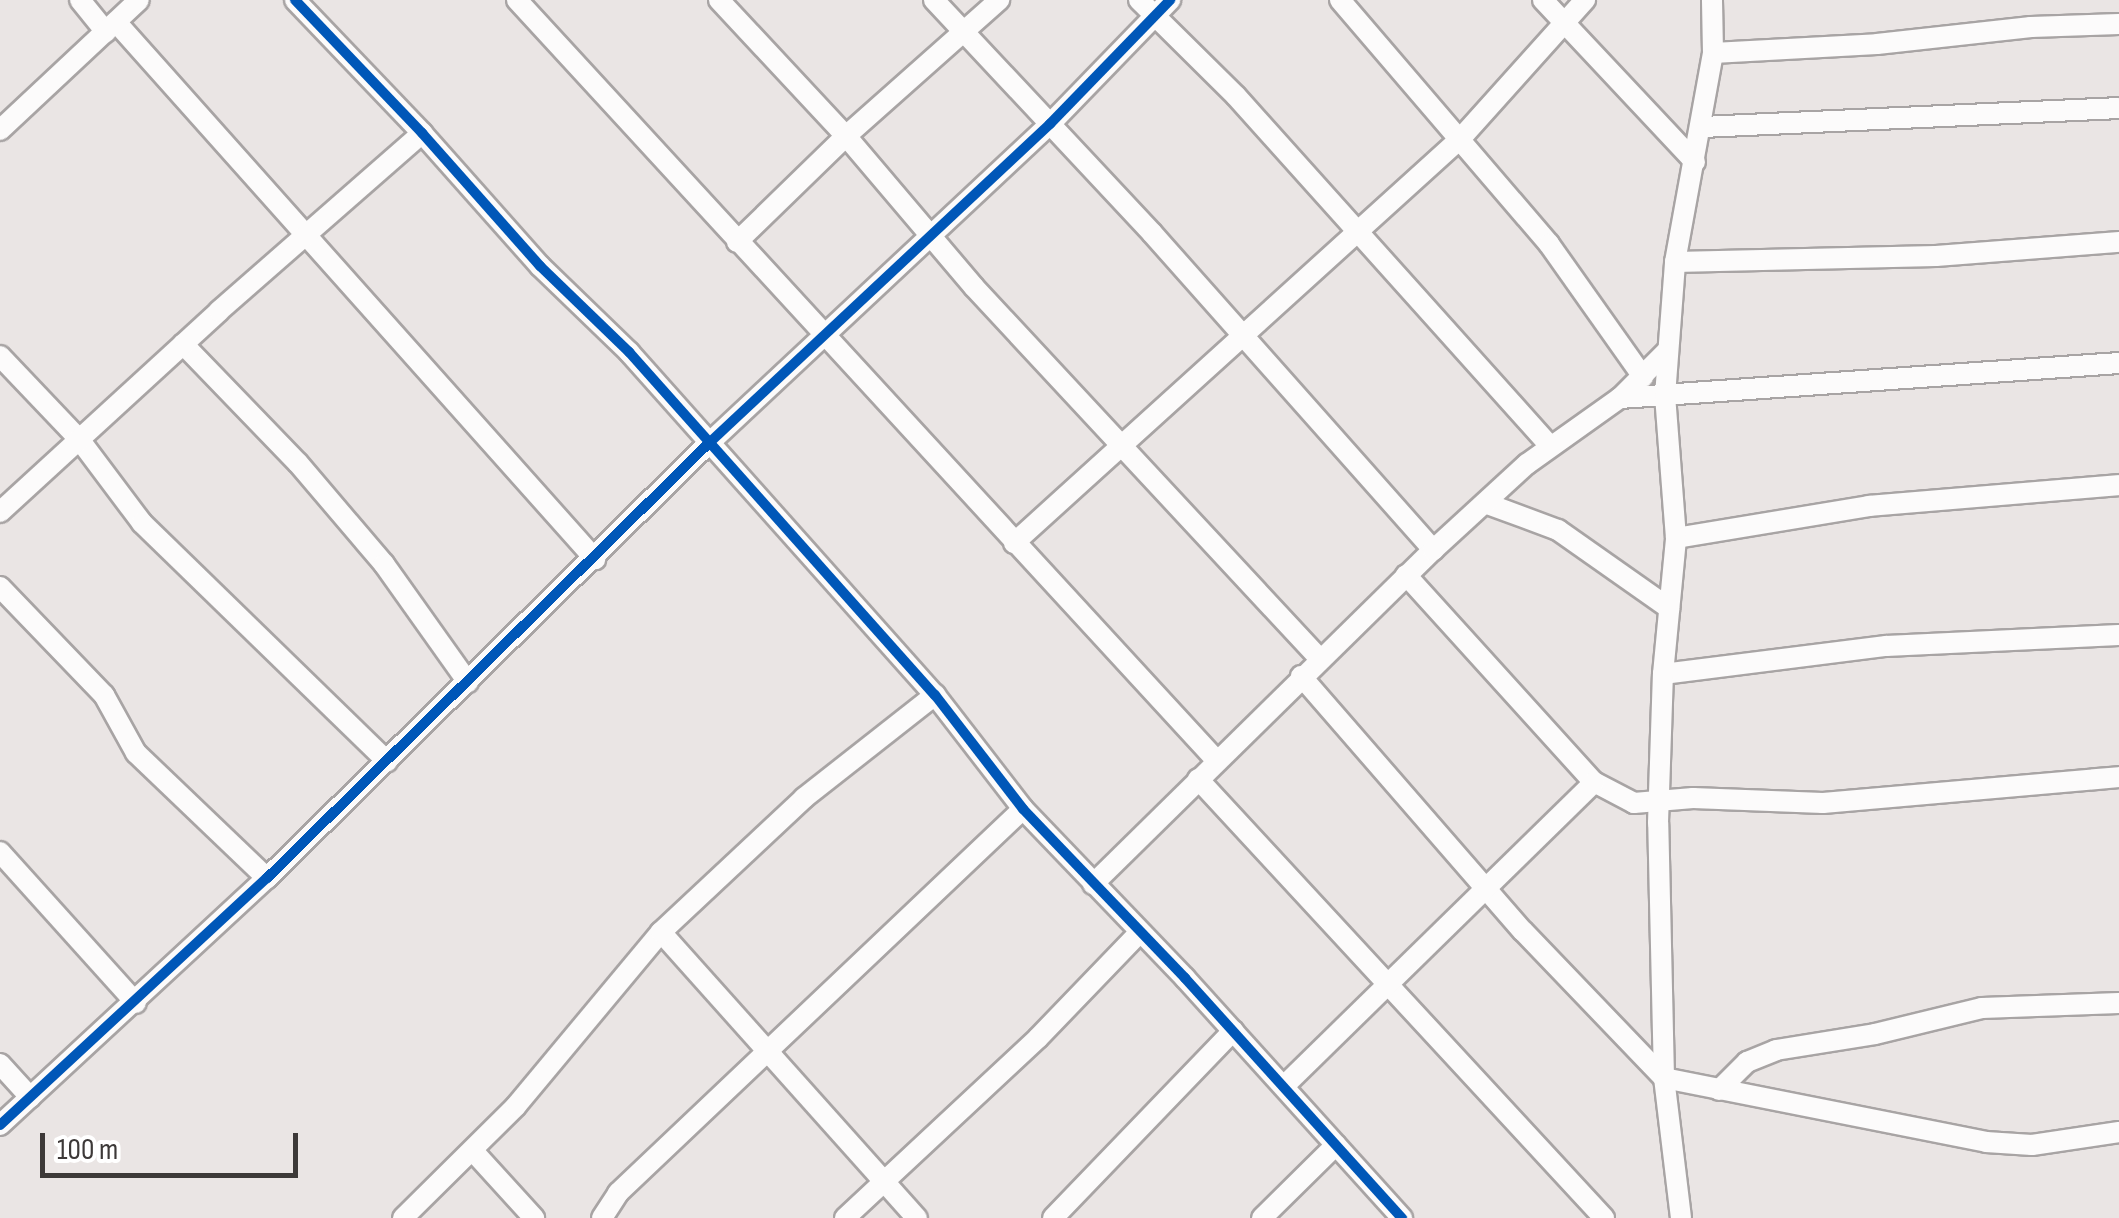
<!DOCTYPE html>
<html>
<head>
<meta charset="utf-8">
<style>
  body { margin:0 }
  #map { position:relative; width:2119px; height:1218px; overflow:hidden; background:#eae5e4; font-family:"Sofia Sans Condensed",sans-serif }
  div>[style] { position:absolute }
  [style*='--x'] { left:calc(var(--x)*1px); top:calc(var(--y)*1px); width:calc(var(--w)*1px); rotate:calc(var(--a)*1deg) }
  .roads { filter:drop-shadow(2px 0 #a8a4a4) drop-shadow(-2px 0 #a8a4a4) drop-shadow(0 2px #a8a4a4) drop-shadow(0 -2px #a8a4a4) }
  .minor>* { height:20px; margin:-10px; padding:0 10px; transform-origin:10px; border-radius:10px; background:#fcfbfb }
  .cycleway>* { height:10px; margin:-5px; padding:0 5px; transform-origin:5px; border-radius:5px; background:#0057b8 }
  span { translate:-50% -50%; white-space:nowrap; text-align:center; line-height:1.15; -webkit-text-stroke:8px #fff; paint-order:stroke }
  .scale { position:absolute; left:40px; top:1133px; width:258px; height:45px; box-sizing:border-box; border:5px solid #3d3938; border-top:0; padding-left:12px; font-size:30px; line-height:35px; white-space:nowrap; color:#3d3938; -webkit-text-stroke:8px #fff; paint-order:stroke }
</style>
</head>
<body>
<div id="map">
  <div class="roads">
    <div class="minor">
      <div style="--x:80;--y:0;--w:41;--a:50.9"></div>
      <div style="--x:295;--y:0;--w:184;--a:46.3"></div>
      <div style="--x:422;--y:133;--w:178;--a:48.4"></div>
      <div style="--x:540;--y:266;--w:124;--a:44"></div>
      <div style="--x:629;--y:352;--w:460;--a:48.3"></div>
      <div style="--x:935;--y:695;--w:144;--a:52.3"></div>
      <div style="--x:1023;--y:809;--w:234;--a:46.2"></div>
      <div style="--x:1185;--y:978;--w:324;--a:47.9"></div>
      <div style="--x:517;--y:0;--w:1033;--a:47.39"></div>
      <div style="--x:719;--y:0;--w:186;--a:47"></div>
      <div style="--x:846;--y:136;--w:198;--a:49.7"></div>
      <div style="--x:974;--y:287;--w:507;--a:47.08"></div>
      <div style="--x:934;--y:0;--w:319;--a:46.9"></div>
      <div style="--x:1152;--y:233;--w:424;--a:48.4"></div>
      <div style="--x:1139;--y:0;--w:136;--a:44.7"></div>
      <div style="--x:1236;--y:96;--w:470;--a:48.1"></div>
      <div style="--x:1340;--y:0;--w:321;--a:49.4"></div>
      <div style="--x:1549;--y:244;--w:163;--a:54.7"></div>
      <div style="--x:1543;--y:0;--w:222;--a:46.8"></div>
      <div style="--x:116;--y:22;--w:720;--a:48.27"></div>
      <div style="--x:1713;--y:53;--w:164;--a:-3.1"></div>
      <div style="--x:1877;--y:44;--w:155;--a:-6.3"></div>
      <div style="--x:2031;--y:27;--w:88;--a:-2"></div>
      <div style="--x:1702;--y:127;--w:417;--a:-2.6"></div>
      <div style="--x:0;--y:130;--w:190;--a:-43.1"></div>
      <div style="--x:737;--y:242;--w:152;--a:-44.2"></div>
      <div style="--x:846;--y:136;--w:205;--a:-41.6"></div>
      <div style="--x:1675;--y:262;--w:261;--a:-1.3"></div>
      <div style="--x:1936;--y:256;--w:184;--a:-4.4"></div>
      <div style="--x:183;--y:344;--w:165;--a:46"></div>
      <div style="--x:298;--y:463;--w:133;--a:49.6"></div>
      <div style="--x:384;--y:564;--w:145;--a:54.6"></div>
      <div style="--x:0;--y:356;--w:115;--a:46.4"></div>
      <div style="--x:79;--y:439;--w:105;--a:53.1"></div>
      <div style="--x:142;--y:523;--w:342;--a:44.2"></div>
      <div style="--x:1620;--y:398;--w:500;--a:-4.01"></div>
      <div style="--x:1485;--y:503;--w:78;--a:20.3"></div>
      <div style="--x:1558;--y:530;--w:136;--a:35.1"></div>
      <div style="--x:0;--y:512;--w:297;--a:-42.5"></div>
      <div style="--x:219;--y:311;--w:270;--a:-41.2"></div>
      <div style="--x:1676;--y:538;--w:196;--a:-9.4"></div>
      <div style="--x:1869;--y:506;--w:251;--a:-4.8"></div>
      <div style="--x:1014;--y:543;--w:603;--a:-42.18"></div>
      <div style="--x:1461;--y:138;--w:186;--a:-48.1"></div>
      <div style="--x:1406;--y:575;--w:280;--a:47.8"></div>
      <div style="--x:1594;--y:782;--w:45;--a:27.7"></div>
      <div style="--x:1634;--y:803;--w:59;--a:-4.8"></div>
      <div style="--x:1693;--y:798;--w:130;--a:2.2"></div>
      <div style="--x:1823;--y:803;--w:297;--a:-5"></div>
      <div style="--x:0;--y:587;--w:150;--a:46.1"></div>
      <div style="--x:104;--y:695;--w:66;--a:61.1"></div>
      <div style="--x:136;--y:753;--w:181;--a:43.7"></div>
      <div style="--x:1663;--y:674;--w:225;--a:-7.2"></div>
      <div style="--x:1886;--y:646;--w:233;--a:-2.7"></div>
      <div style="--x:1301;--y:676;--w:338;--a:49"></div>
      <div style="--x:1523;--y:931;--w:204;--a:46.2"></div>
      <div style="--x:1664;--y:1078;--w:328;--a:11.2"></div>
      <div style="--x:1986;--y:1142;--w:46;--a:3.7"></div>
      <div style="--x:2032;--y:1145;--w:88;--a:-8.5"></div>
      <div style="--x:1198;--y:779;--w:598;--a:47.24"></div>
      <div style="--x:0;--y:852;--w:203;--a:48"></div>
      <div style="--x:1093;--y:884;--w:477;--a:-44.5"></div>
      <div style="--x:1433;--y:550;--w:127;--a:-42.5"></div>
      <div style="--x:1527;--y:464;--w:114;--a:-35.4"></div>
      <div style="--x:1620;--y:398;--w:66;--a:-45"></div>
      <div style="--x:661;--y:932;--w:384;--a:48.2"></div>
      <div style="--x:0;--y:1064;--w:45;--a:47.7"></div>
      <div style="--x:1284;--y:1086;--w:434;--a:-44.4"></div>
      <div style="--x:1719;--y:1090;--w:40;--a:-45"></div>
      <div style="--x:1747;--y:1062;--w:31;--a:-22"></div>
      <div style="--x:1776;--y:1050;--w:100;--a:-9.2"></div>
      <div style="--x:1875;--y:1034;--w:110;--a:-13.7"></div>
      <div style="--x:1982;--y:1008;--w:137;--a:-2.1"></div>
      <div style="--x:0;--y:1125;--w:364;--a:-42.8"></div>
      <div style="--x:267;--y:878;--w:617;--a:-44.54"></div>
      <div style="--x:707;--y:445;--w:470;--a:-43.1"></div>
      <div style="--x:1050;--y:124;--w:173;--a:-45.9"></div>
      <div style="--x:473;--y:1151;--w:91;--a:47.7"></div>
      <div style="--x:403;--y:1218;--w:159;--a:-44.7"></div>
      <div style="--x:516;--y:1106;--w:226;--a:-50.2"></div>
      <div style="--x:661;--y:932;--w:196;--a:-43.1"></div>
      <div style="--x:804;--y:798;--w:167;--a:-38.2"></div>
      <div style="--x:602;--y:1218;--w:30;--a:-57"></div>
      <div style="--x:618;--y:1193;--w:558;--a:-43.48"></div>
      <div style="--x:845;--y:1218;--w:264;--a:-43"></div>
      <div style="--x:1038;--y:1038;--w:144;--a:-46.1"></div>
      <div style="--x:1053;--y:1218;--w:260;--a:-46.1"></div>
      <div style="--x:1262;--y:1218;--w:104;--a:-44.6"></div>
      <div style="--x:1681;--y:1218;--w:141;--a:-96.9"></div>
      <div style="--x:1664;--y:1078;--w:255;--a:-91.3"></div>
      <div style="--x:1658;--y:823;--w:149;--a:-88.1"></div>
      <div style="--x:1663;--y:674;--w:137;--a:-84.5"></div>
      <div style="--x:1676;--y:538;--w:142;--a:-94.4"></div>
      <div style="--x:1665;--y:396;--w:134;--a:-85.7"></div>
      <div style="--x:1675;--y:262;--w:212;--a:-79.7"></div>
      <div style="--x:1713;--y:53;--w:53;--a:-91.1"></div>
    </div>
  </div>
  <div class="cycleway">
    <div style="--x:295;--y:0;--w:184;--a:46.3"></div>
    <div style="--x:422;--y:133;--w:178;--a:48.4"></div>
    <div style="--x:540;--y:266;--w:124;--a:44"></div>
    <div style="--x:629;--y:352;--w:460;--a:48.3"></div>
    <div style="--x:935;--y:695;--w:144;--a:52.3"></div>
    <div style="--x:1023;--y:809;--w:234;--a:46.2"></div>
    <div style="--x:1185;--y:978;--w:324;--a:47.9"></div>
    <div style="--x:0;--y:1125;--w:364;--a:-42.8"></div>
    <div style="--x:267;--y:878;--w:617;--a:-44.54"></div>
    <div style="--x:707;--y:445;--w:470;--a:-43.1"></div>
    <div style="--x:1050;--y:124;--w:173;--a:-45.9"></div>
  </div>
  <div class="scale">100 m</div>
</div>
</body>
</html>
